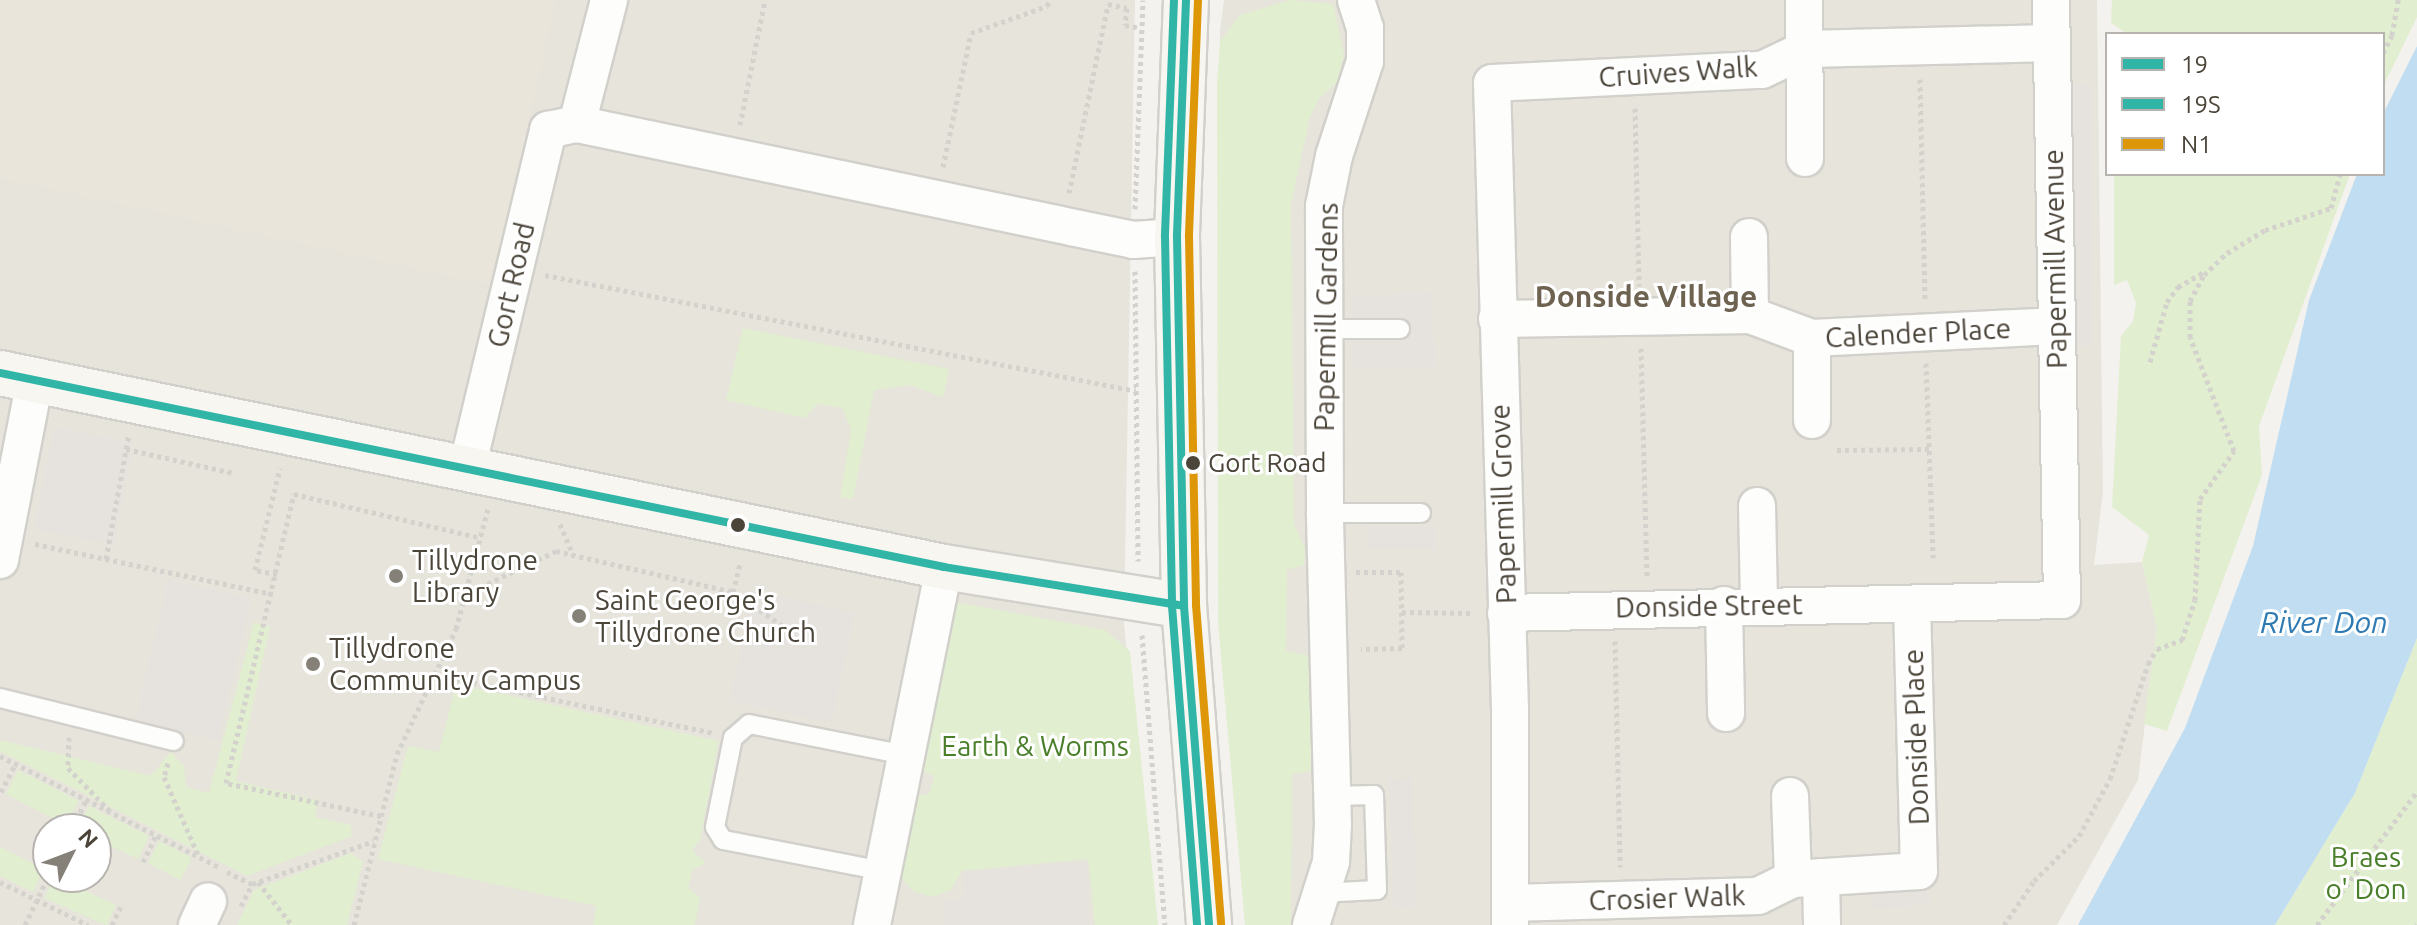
<!DOCTYPE html>
<html>
<head>
<meta charset="utf-8">
<style>
  body { margin:0 }
  #map { position:relative; width:2417px; height:925px; overflow:hidden; background:#f4f2ee; font-family:Ubuntu,sans-serif }
  div>[style] { position:absolute }
  [style*='--x'] { left:calc(var(--x)*1px); top:calc(var(--y)*1px); width:calc(var(--w)*1px); rotate:calc(var(--a)*1deg) }
  .residential>* { inset:0; background:#e7e4dc }
  .education>* { inset:0; background:#eae5da }
  .green>* { inset:0; background:#e1eecf; transform-origin:0 0 }
  .parking>* { inset:0; background:#e6e3df; transform-origin:0 0 }
  .water>* { inset:0; background:#c0ddf1 }
  .path>* { height:5px; margin-top:-2.5px; transform-origin:0; background:repeating-linear-gradient(90deg,#d3d2cc 0 4px,transparent 0 8px) }
  .roads { filter:drop-shadow(2px 0 #d2d0cb) drop-shadow(-2px 0 #d2d0cb) drop-shadow(0 2px #d2d0cb) drop-shadow(0 -2px #d2d0cb) }
  .lane>* { height:18px; margin:-9px; padding:0 9px; transform-origin:9px; border-radius:9px; background:#fdfdfc }
  .street>* { height:36px; margin:-18px; padding:0 18px; transform-origin:18px; border-radius:18px; background:#fdfdfc }
  .secondary>* { height:44px; margin:-22px; padding:0 22px; transform-origin:22px; border-radius:22px; background:#f7f6f1 }
  .bus-1>* { height:8px; margin:-4px; padding:0 4px; transform-origin:4px; border-radius:4px; background:#30b5a7 }
  .bus-2>* { height:8px; margin:-4px; padding:0 4px; transform-origin:4px; border-radius:4px; background:#30b5a7 }
  .bus-3>* { height:8px; margin:-4px; padding:0 4px; transform-origin:4px; border-radius:4px; background:#dd9709 }
  .dots>* { width:22px; height:22px; translate:-50% -50%; box-sizing:border-box; border:4px solid #fff; border-radius:50% }
  span { translate:-50% -50%; white-space:nowrap; text-align:center; line-height:1.15; -webkit-text-stroke:6px #fff; paint-order:stroke }
  .bus-label { font-size:26px; color:#4b4439 }
  .left { translate:0 -50%; text-align:left }
  .street-label { font-size:28px; color:#4b4439 }
  .poi-label { font-size:28px; color:#4b4439 }
  .park-label { font-size:28px; color:#4a7f2a }
  .neighbourhood-label { font-size:30px; color:#6e6250; font-weight:700 }
  .water-label { font-size:30px; color:#2e7ab2; font-style:italic }
  .legend { position:absolute; left:2105px; top:32px; width:280px; height:144px; box-sizing:border-box; background:#fff; border:2px solid #b7b4b0; margin:0; padding:10px 14px; list-style:none; font-size:24px; color:#4b4439 }
  .legend li { display:flex; align-items:center; gap:16px; height:40px }
  .legend b { width:40px; border:2px solid #b7b4b0 }
  .north { position:absolute; left:32px; top:813px; width:80px; height:80px; box-sizing:border-box; background:#fff; border:2px solid #b7b4b0; border-radius:50%; rotate:48deg; font-size:22px; font-weight:700; line-height:32px; text-align:center; color:#4b4439 }
  .north::after { content:''; display:block; margin:auto; width:28px; height:36px; background:#868178; clip-path:polygon(50% 0,100% 100%,50% 72%,0 100%) }
</style>
</head>
<body>
<div id="map">
  <div class="residential">
    <div style="clip-path:polygon(evenodd,0 0,1135px 0,1124px 623px,1153px 925px,0 925px,0 0,48px 829px,96px 829px,96px 877px,48px 877px,48px 829px)"></div>
    <div style="clip-path:polygon(1224px 0,2097px 0,2103px 492px,2094px 565px,2142px 562px,2157px 628px,2138px 780px,2057px 925px,1254px 925px,1220px 361px,1220px 31px)"></div>
  </div>
  <div class="education">
    <div style="clip-path:polygon(0 0,556px 0,491px 285px,0 178px)"></div>
  </div>
  <div class="green">
    <div style="clip-path:polygon(1290px 0,1333px 4px,1344px 54px,1338px 82px,1320px 97px,1310px 117px,1291px 204px,1294px 524px,1305px 549px,1304px 565px,1287px 570px,1286px 651px,1310px 656px,1318px 770px,1292px 774px,1291px 925px,1245px 925px,1218px 623px,1217px 83px,1220px 41px,1240px 15px)"></div>
    <div style="clip-path:polygon(2112px 0,2417px 0,2417px 17px,2383px 87px,2383px 34px,2127px 34px,2111px 23px)"></div>
    <div style="clip-path:polygon(2114px 174px,2350px 174px,2259px 426px,2262px 475px,2167px 731px,2144px 724px,2157px 628px,2142px 562px,2149px 535px,2112px 507px,2121px 336px,2133px 321px,2136px 303px,2127px 280px,2114px 285px)"></div>
    <div style="clip-path:polygon(743px 328px,949px 369px,943px 397px,910px 385px,874px 390px,853px 499px,840px 497px,851px 430px,843px 408px,817px 404px,805px 418px,726px 400px)"></div>
    <div style="clip-path:polygon(956px 602px,1105px 630px,1130px 651px,1158px 925px,1095px 925px,1088px 859px,962px 871px,951px 890px,932px 897px,913px 891px,898px 874px,913px 796px,929px 794px,934px 776px,921px 771px,945px 619px)"></div>
    <div style="clip-path:polygon(254px 622px,270px 627px,236px 781px,318px 800px,315px 817px,351px 825px,352px 836px,247px 876px,0 751px,0 740px,151px 776px,171px 752px,184px 766px,186px 787px,209px 793px)"></div>
    <div style="clip-path:polygon(2417px 638px,2417px 925px,2275px 925px,2355px 793px)"></div>
    <div style="clip-path:polygon(456px 684px,719px 741px,700px 840px,692px 850px,706px 863px,692px 870px,688px 888px,700px 897px,695px 925px,593px 925px,596px 906px,378px 859px,408px 746px,439px 752px)"></div>
    <div style="left:18px;top:770px;width:68px;height:27px;rotate:27deg"></div>
    <div style="clip-path:polygon(89px 806px,149px 836px,138px 859px,96px 839px,96px 829px,77px 829px)"></div>
    <div style="left:159px;top:841px;width:37px;height:25px;rotate:27deg"></div>
    <div style="clip-path:polygon(0 847px,44px 869px,33px 892px,0 876px)"></div>
    <div style="clip-path:polygon(351px 853px,363px 862px,347px 925px,237px 925px,254px 890px)"></div>
    <div style="left:54px;top:877px;width:68px;height:23px;rotate:24deg"></div>
  </div>
  <div class="parking">
    <div style="left:2070px;top:85px;width:22px;height:261px"></div>
    <div style="left:1432px;top:293px;width:73px;height:81px;rotate:88deg"></div>
    <div style="left:54px;top:427px;width:81px;height:104px;rotate:11deg"></div>
    <div style="left:1436px;top:527px;width:22px;height:69px;rotate:90deg"></div>
    <div style="left:168px;top:580px;width:85px;height:145px;rotate:13deg"></div>
    <div style="left:753px;top:591px;width:104px;height:112px;rotate:12deg"></div>
    <div style="left:1412px;top:778px;width:128px;height:23px;rotate:88deg"></div>
    <div style="clip-path:polygon(1086px 863px,1090px 925px,944px 925px,942px 901px,964px 900px,962px 871px)"></div>
    <div style="left:1928px;top:880px;width:24px;height:57px;rotate:85deg"></div>
  </div>
  <div class="water">
    <div style="clip-path:polygon(2417px 46px,2417px 638px,2355px 793px,2275px 925px,2078px 925px,2185px 728px,2253px 546px,2309px 300px,2357px 174px,2383px 174px,2383px 114px)"></div>
  </div>
  <div class="path">
    <div style="--x:2383;--y:53;--w:20;--a:-63"></div>
    <div style="--x:2392;--y:35;--w:36;--a:-80"></div>
    <div style="--x:1920;--y:79;--w:222;--a:88.7"></div>
    <div style="--x:1635;--y:108;--w:178;--a:88.7"></div>
    <div style="--x:740;--y:125;--w:127;--a:-78.7"></div>
    <div style="--x:943;--y:167;--w:137;--a:-78.2"></div>
    <div style="--x:971;--y:33;--w:81;--a:-19.6"></div>
    <div style="--x:1047;--y:6;--w:7;--a:-63"></div>
    <div style="--x:1069;--y:193;--w:193;--a:-78.3"></div>
    <div style="--x:1108;--y:4;--w:19;--a:12"></div>
    <div style="--x:1127;--y:8;--w:17;--a:97"></div>
    <div style="--x:1125;--y:25;--w:15;--a:11"></div>
    <div style="--x:1135;--y:209;--w:209;--a:-87.8"></div>
    <div style="--x:1135;--y:271;--w:290;--a:89.4"></div>
    <div style="--x:545;--y:275;--w:602;--a:11.1"></div>
    <div style="--x:1641;--y:348;--w:230;--a:88.5"></div>
    <div style="--x:2150;--y:362;--w:62;--a:-74.2"></div>
    <div style="--x:2167;--y:302;--w:19;--a:-54"></div>
    <div style="--x:2178;--y:287;--w:30;--a:-30"></div>
    <div style="--x:1926;--y:363;--w:195;--a:87.9"></div>
    <div style="--x:126;--y:449;--w:110;--a:12.6"></div>
    <div style="--x:1837;--y:450;--w:92;--a:-0.6"></div>
    <div style="--x:560;--y:524;--w:34;--a:67"></div>
    <div style="--x:35;--y:544;--w:243;--a:11.9"></div>
    <div style="--x:106;--y:559;--w:127;--a:-79.6"></div>
    <div style="--x:1356;--y:572;--w:45;--a:0"></div>
    <div style="--x:1401;--y:572;--w:76;--a:89.2"></div>
    <div style="--x:1402;--y:648;--w:41;--a:178.6"></div>
    <div style="--x:277;--y:574;--w:22;--a:-170"></div>
    <div style="--x:255;--y:570;--w:105;--a:-76.2"></div>
    <div style="--x:733;--y:592;--w:30;--a:-76"></div>
    <div style="--x:466;--y:594;--w:100;--a:-25.5"></div>
    <div style="--x:556;--y:551;--w:182;--a:13"></div>
    <div style="--x:733;--y:592;--w:68;--a:34.2"></div>
    <div style="--x:1402;--y:612;--w:71;--a:0.8"></div>
    <div style="--x:1142;--y:635;--w:291;--a:85.5"></div>
    <div style="--x:1615;--y:641;--w:226;--a:88.7"></div>
    <div style="--x:365;--y:680;--w:92;--a:-0.6"></div>
    <div style="--x:457;--y:679;--w:262;--a:11.9"></div>
    <div style="--x:69;--y:737;--w:31;--a:92"></div>
    <div style="--x:68;--y:768;--w:59;--a:45.7"></div>
    <div style="--x:0;--y:756;--w:246;--a:26.9"></div>
    <div style="--x:168;--y:763;--w:15;--a:106"></div>
    <div style="--x:164;--y:777;--w:87;--a:66.4"></div>
    <div style="--x:1;--y:792;--w:31;--a:-63"></div>
    <div style="--x:381;--y:816;--w:158;--a:-168"></div>
    <div style="--x:226;--y:783;--w:297;--a:-76.8"></div>
    <div style="--x:294;--y:494;--w:192;--a:13.2"></div>
    <div style="--x:73;--y:827;--w:30;--a:-64"></div>
    <div style="--x:143;--y:862;--w:30;--a:-64"></div>
    <div style="--x:227;--y:872;--w:28;--a:26"></div>
    <div style="--x:0;--y:882;--w:98;--a:26"></div>
    <div style="--x:258;--y:882;--w:55;--a:51.7"></div>
    <div style="--x:241;--y:906;--w:25;--a:-63"></div>
    <div style="--x:252;--y:884;--w:129;--a:-19.4"></div>
    <div style="--x:25;--y:925;--w:53;--a:-64.4"></div>
    <div style="--x:112;--y:925;--w:21;--a:-65"></div>
    <div style="--x:354;--y:925;--w:176;--a:-75.9"></div>
    <div style="--x:397;--y:754;--w:138;--a:-64.7"></div>
    <div style="--x:456;--y:629;--w:124;--a:-75.1"></div>
    <div style="--x:2004;--y:925;--w:53;--a:-55.7"></div>
    <div style="--x:2034;--y:881;--w:64;--a:-45"></div>
    <div style="--x:2079;--y:836;--w:65;--a:-61.5"></div>
    <div style="--x:2110;--y:779;--w:121;--a:-71.7"></div>
    <div style="--x:2148;--y:664;--w:17;--a:-59"></div>
    <div style="--x:2157;--y:649;--w:27;--a:-20"></div>
    <div style="--x:2182;--y:640;--w:42;--a:-72"></div>
    <div style="--x:2195;--y:600;--w:101;--a:-87.2"></div>
    <div style="--x:2200;--y:499;--w:59;--a:-54.7"></div>
    <div style="--x:2234;--y:451;--w:122;--a:-111.1"></div>
    <div style="--x:2190;--y:337;--w:36;--a:-90"></div>
    <div style="--x:2190;--y:301;--w:30;--a:-62"></div>
    <div style="--x:2204;--y:275;--w:32;--a:-44"></div>
    <div style="--x:2227;--y:253;--w:44;--a:-31.2"></div>
    <div style="--x:2265;--y:230;--w:70;--a:-18.4"></div>
    <div style="--x:2331;--y:208;--w:35;--a:-75"></div>
    <div style="--x:2317;--y:925;--w:166;--a:-53.1"></div>
    <div style="--x:2416;--y:925;--w:1;--a:-45"></div>
  </div>
  <div class="roads">
    <div class="lane">
      <div style="--x:1323;--y:329;--w:77;--a:0"></div>
      <div style="--x:1325;--y:513;--w:96;--a:0"></div>
      <div style="--x:0;--y:698;--w:179;--a:13.9"></div>
      <div style="--x:883;--y:871;--w:163;--a:-169"></div>
      <div style="--x:723;--y:840;--w:15;--a:-122"></div>
      <div style="--x:715;--y:827;--w:91;--a:-78.6"></div>
      <div style="--x:733;--y:738;--w:21;--a:-41"></div>
      <div style="--x:749;--y:724;--w:160;--a:11.2"></div>
      <div style="--x:1320;--y:893;--w:57;--a:-3"></div>
      <div style="--x:1377;--y:890;--w:95;--a:-91.8"></div>
      <div style="--x:1374;--y:795;--w:43;--a:178.7"></div>
    </div>
    <div class="street">
      <div style="--x:1804;--y:0;--w:158;--a:89.6"></div>
      <div style="--x:577;--y:124;--w:128;--a:-75.5"></div>
      <div style="--x:1749;--y:237;--w:78;--a:89.3"></div>
      <div style="--x:1497;--y:319;--w:253;--a:-0.9"></div>
      <div style="--x:1750;--y:315;--w:66;--a:20.4"></div>
      <div style="--x:1812;--y:338;--w:243;--a:-2.8"></div>
      <div style="--x:1812;--y:338;--w:82;--a:90"></div>
      <div style="--x:467;--y:468;--w:348;--a:-76.5"></div>
      <div style="--x:548;--y:130;--w:30;--a:-12"></div>
      <div style="--x:577;--y:124;--w:568;--a:11.78"></div>
      <div style="--x:1133;--y:240;--w:44;--a:-3.9"></div>
      <div style="--x:1757;--y:506;--w:98;--a:88.8"></div>
      <div style="--x:0;--y:560;--w:183;--a:-79"></div>
      <div style="--x:1724;--y:605;--w:108;--a:88.9"></div>
      <div style="--x:1506;--y:613;--w:556;--a:-1.34"></div>
      <div style="--x:2062;--y:600;--w:600;--a:-91.05"></div>
      <div style="--x:1790;--y:796;--w:83;--a:87.9"></div>
      <div style="--x:1821;--y:877;--w:48;--a:88.8"></div>
      <div style="--x:1510;--y:903;--w:248;--a:-1.6"></div>
      <div style="--x:1758;--y:896;--w:39;--a:-26"></div>
      <div style="--x:1793;--y:879;--w:126;--a:-3.6"></div>
      <div style="--x:1919;--y:871;--w:267;--a:-91.5"></div>
      <div style="--x:197;--y:925;--w:26;--a:-65"></div>
      <div style="--x:872;--y:925;--w:365;--a:-78.6"></div>
      <div style="--x:1311;--y:925;--w:66;--a:-72.4"></div>
      <div style="--x:1331;--y:862;--w:37;--a:-87"></div>
      <div style="--x:1333;--y:825;--w:312;--a:-91.5"></div>
      <div style="--x:1325;--y:513;--w:307;--a:-90.2"></div>
      <div style="--x:1324;--y:206;--w:51;--a:-78.7"></div>
      <div style="--x:1334;--y:156;--w:100;--a:-71.9"></div>
      <div style="--x:1365;--y:61;--w:33;--a:-90"></div>
      <div style="--x:1365;--y:28;--w:29;--a:-108"></div>
      <div style="--x:1510;--y:925;--w:215;--a:-90"></div>
      <div style="--x:1510;--y:710;--w:627;--a:-91.64"></div>
      <div style="--x:1492;--y:83;--w:270;--a:-2.8"></div>
      <div style="--x:1762;--y:70;--w:49;--a:-25.5"></div>
      <div style="--x:1806;--y:49;--w:246;--a:-1.4"></div>
    </div>
    <div class="secondary">
      <div style="--x:1186;--y:0;--w:237;--a:92.2"></div>
      <div style="--x:1177;--y:237;--w:369;--a:88.9"></div>
      <div style="--x:1184;--y:606;--w:320;--a:85.5"></div>
      <div style="--x:0;--y:373;--w:964;--a:11.61"></div>
      <div style="--x:944;--y:567;--w:243;--a:9.2"></div>
    </div>
  </div>
  <div class="bus-1">
    <div style="--x:1186;--y:0;--w:237;--a:92.2"></div>
    <div style="--x:1177;--y:237;--w:369;--a:88.9"></div>
    <div style="--x:1184;--y:606;--w:320;--a:85.5"></div>
    <div style="--x:0;--y:373;--w:964;--a:11.61"></div>
    <div style="--x:944;--y:567;--w:243;--a:9.2"></div>
  </div>
  <div class="bus-2">
    <div style="--x:1174;--y:0;--w:237;--a:92.2"></div>
    <div style="--x:1165;--y:237;--w:369;--a:88.9"></div>
    <div style="--x:1172;--y:606;--w:320;--a:85.5"></div>
  </div>
  <div class="bus-3">
    <div style="--x:1198;--y:0;--w:237;--a:92.2"></div>
    <div style="--x:1189;--y:237;--w:368;--a:88.9"></div>
    <div style="--x:1196;--y:605;--w:320;--a:85.5"></div>
  </div>
  <div class="dots">
    <div style="left:1193px;top:463px;background:#4b4439"></div>
    <div style="left:738px;top:525px;background:#4b4439"></div>
    <div style="left:396px;top:576px;background:#868178"></div>
    <div style="left:579px;top:616px;background:#868178"></div>
    <div style="left:313px;top:664px;background:#868178"></div>
  </div>
  <div class="bus-label">
    <span class="left" style="left:1208px;top:463px">Gort Road</span>
  </div>
  <div class="street-label">
    <span style="left:1678px;top:72px;rotate:-4deg">Cruives Walk</span>
    <span style="left:2055px;top:259px;rotate:-91deg">Papermill Avenue</span>
    <span style="left:511px;top:285px;rotate:-77deg">Gort Road</span>
    <span style="left:1326px;top:317px;rotate:-89deg">Papermill Gardens</span>
    <span style="left:1918px;top:333px;rotate:-3deg">Calender Place</span>
    <span style="left:1503px;top:504px;rotate:-92deg">Papermill Grove</span>
    <span style="left:1709px;top:606px;rotate:-1deg">Donside Street</span>
    <span style="left:1916px;top:737px;rotate:-92deg">Donside Place</span>
    <span style="left:1667px;top:898px;rotate:-2deg">Crosier Walk</span>
  </div>
  <div class="poi-label">
    <span class="left" style="left:412px;top:576px">Tillydrone<br>Library</span>
    <span class="left" style="left:595px;top:616px">Saint George's<br>Tillydrone Church</span>
    <span class="left" style="left:329px;top:664px">Tillydrone<br>Community Campus</span>
  </div>
  <div class="park-label">
    <span style="left:1035px;top:746px">Earth &amp; Worms</span>
    <span style="left:2366px;top:873px">Braes<br>o' Don</span>
  </div>
  <div class="neighbourhood-label">
    <span style="left:1646px;top:296px">Donside Village</span>
  </div>
  <div class="water-label">
    <span style="left:2324px;top:622px">River Don</span>
  </div>
  <ul class="legend">
  <li><b style="height:10px;background:#30b5a7"></b>19</li>
  <li><b style="height:10px;background:#30b5a7"></b>19S</li>
  <li><b style="height:10px;background:#dd9709"></b>N1</li>
  </ul>
  <div class="north">N</div>
</div>
</body>
</html>
